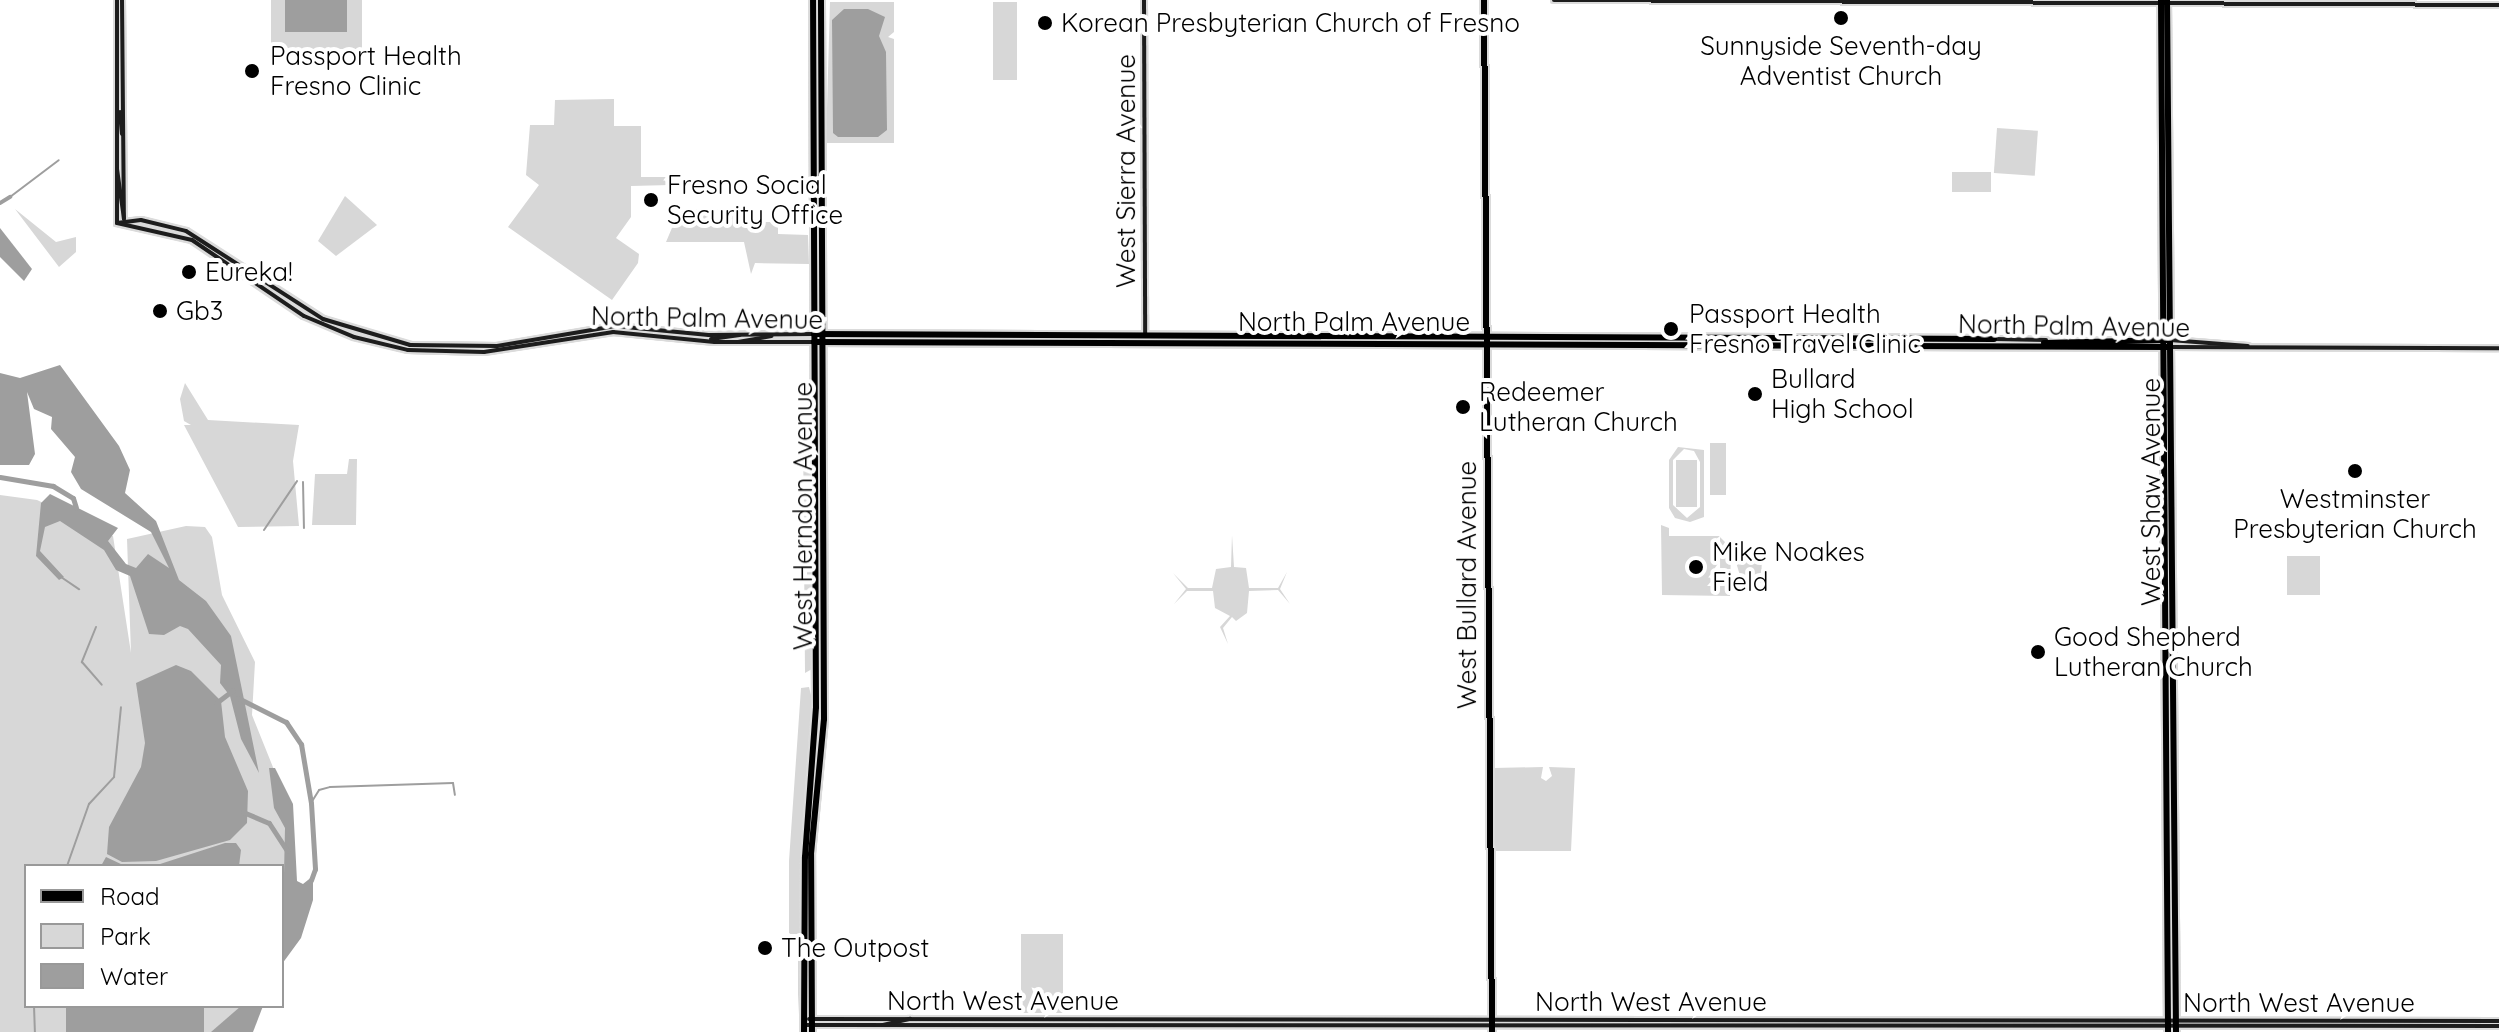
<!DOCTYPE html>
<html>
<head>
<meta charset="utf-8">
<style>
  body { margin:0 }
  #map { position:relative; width:2499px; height:1032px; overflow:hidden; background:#fff; font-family:Quicksand,sans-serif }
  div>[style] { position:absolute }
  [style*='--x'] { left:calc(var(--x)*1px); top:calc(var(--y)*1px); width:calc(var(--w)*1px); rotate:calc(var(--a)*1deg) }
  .green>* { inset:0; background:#d7d7d7; transform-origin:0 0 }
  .water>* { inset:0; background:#9e9e9e; transform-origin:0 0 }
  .stream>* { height:2px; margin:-1px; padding:0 1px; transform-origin:1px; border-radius:1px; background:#9e9e9e }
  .canal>* { height:4px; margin:-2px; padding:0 2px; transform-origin:2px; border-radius:2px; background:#9e9e9e }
  .river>* { height:5px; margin:-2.5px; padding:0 2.5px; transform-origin:2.5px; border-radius:2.5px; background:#9e9e9e }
  .roads { filter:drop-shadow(2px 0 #dbdbdb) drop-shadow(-2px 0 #dbdbdb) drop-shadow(0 2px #dbdbdb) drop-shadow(0 -2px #dbdbdb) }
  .secondary>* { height:4px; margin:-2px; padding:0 2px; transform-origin:2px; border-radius:2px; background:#1d1d1d }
  .primary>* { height:6px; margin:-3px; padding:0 3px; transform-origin:3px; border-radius:3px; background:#000 }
  .dots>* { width:22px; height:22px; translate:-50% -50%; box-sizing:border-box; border:4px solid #fff; border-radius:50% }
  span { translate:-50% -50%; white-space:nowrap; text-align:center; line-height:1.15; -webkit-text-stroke:8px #fff; paint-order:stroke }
  .poi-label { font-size:26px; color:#000 }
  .left { translate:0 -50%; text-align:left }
  .street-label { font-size:26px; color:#000 }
  .legend { position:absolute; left:24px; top:864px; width:260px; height:144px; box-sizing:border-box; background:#fff; border:2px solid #999; margin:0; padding:10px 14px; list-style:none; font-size:24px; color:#000 }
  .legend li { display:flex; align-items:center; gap:16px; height:40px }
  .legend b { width:40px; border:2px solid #999 }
</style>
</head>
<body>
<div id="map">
  <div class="green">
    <div style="left:271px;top:0;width:91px;height:49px"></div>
    <div style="clip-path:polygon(830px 2px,894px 2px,894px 32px,888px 37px,894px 39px,894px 143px,826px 143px)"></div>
    <div style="left:993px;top:2px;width:24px;height:78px"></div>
    <div style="clip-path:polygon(614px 99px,614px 126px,641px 126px,641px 177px,670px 177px,670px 185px,631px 186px,631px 217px,616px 238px,639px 254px,638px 263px,612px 300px,508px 227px,539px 185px,526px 175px,530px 125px,554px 125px,555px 100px)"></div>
    <div style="left:1997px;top:128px;width:41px;height:45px;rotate:4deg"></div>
    <div style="left:1991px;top:172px;width:20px;height:39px;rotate:90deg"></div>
    <div style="clip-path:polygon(345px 196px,377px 225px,336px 256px,318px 241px)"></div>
    <div style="clip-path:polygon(15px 209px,56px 242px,76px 237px,76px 252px,59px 267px)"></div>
    <div style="clip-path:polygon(680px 209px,744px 209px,745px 222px,778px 222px,778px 234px,808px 235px,809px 264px,755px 263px,751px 274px,744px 242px,666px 242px)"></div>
    <div style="clip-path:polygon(809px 349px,813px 641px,812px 669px,805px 673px,803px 427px,809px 422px)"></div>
    <div style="clip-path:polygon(185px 383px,208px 420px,299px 425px,293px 461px,299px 526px,238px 527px,184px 425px,191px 425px,184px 421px,180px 399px)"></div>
    <div style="left:1726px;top:443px;width:52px;height:16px;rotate:90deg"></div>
    <div style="clip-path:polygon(evenodd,1678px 447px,1704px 450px,1704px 517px,1690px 522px,1675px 518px,1669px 508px,1669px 460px,1678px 447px,1684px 449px,1694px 451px,1700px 462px,1700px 507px,1687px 518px,1673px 505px,1673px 460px,1684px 449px)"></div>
    <div style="clip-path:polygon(349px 459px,357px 459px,356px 525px,312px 525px,315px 474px,347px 474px)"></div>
    <div style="left:1676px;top:460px;width:21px;height:47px"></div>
    <div style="clip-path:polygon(0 495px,37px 500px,113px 536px,131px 653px,127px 539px,186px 526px,205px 527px,212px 537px,222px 595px,255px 662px,252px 715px,289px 807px,282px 918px,282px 866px,26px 866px,26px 1006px,257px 1006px,218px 1032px,0 1032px)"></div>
    <div style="clip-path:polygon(1661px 525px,1669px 528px,1669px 536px,1719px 536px,1731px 548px,1730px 596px,1662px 595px)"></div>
    <div style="clip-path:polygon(1232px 535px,1234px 567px,1246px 568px,1249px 588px,1278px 588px,1287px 572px,1280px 589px,1290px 604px,1278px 590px,1249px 591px,1247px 613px,1236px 621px,1232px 617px,1223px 628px,1228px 644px,1220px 627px,1230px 616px,1215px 608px,1213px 591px,1187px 591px,1174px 604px,1186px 589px,1173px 573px,1188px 588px,1212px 588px,1216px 569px,1231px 567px)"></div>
    <div style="clip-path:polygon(1733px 552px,1762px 557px,1761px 583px,1741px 579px)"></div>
    <div style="left:2287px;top:556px;width:33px;height:39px"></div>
    <div style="clip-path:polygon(809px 687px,813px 703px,798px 1015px,798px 939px,789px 933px,789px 861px,801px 688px)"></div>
    <div style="clip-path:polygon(1543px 767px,1541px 778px,1546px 781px,1552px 776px,1549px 767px,1575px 768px,1571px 851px,1494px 851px,1494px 768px)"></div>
    <div style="left:1021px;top:934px;width:42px;height:79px"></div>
  </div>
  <div class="water">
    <div style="left:285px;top:0;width:62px;height:32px"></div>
    <div style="clip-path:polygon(844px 9px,868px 9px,885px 17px,879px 36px,886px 52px,887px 130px,878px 137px,838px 137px,833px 133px,832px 20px)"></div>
    <div style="clip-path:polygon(0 228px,32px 269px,24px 281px,0 257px)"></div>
    <div style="clip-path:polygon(60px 365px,119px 446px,130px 470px,125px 493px,156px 521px,179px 580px,206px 601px,231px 636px,259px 773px,241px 739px,230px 696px,220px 683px,221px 665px,188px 629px,180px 626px,164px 635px,149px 634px,130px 576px,116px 570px,104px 550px,60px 521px,45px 527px,40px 551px,64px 577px,59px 580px,36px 556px,41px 503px,50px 494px,118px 528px,108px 541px,126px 564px,136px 568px,148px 554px,169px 568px,151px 532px,81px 489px,71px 472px,75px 457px,51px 429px,52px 417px,34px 409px,27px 392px,35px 454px,29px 465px,0 465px,0 373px,20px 378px)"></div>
    <div style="clip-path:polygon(176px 665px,191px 671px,221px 701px,225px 737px,248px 791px,247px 823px,230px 840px,156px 861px,122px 862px,107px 854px,109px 827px,141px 767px,145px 743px,136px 683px)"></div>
    <div style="clip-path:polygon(269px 768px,275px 768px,293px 804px,297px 881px,303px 884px,313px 876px,313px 900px,301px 938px,282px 964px,285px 828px,274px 808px)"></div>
    <div style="clip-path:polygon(225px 843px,236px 843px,241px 850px,239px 866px,101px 866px,106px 857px,123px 865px,157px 865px)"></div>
    <div style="left:66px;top:1006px;width:138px;height:26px"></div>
    <div style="clip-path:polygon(241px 1006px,263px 1006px,253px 1032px,211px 1032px)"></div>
  </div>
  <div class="stream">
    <div style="--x:10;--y:197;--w:61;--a:-37.1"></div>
    <div style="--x:303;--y:482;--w:46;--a:88.8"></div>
    <div style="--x:264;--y:530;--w:59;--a:-56"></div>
    <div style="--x:61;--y:577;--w:22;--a:34"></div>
    <div style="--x:96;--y:627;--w:38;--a:112"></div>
    <div style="--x:82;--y:662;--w:30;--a:49"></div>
    <div style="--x:311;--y:803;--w:15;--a:-58"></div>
    <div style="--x:319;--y:790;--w:11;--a:-15"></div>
    <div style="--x:330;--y:787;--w:123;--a:-1.9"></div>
    <div style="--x:453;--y:783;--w:12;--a:81"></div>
    <div style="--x:67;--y:866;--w:66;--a:-70.5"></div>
    <div style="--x:89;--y:804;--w:37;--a:-47"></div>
    <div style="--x:114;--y:777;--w:70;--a:-84.3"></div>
    <div style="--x:34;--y:1006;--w:26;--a:88"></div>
  </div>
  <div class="canal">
    <div style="--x:0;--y:203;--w:12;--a:-31"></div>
  </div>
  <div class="river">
    <div style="--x:0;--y:477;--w:54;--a:9.6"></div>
    <div style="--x:53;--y:486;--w:23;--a:31"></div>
    <div style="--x:73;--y:498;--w:10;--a:73"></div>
    <div style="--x:238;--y:698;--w:54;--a:26.6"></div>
    <div style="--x:286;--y:722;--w:27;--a:56"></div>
    <div style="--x:301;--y:744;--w:60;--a:80.4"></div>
    <div style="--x:311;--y:803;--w:66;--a:86.5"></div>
    <div style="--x:315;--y:869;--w:12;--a:110"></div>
    <div style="--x:216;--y:703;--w:21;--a:-37"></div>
    <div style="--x:243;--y:812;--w:28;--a:23"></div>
    <div style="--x:269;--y:823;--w:33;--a:57"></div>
  </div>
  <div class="roads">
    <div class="secondary">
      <div style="--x:117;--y:0;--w:223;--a:90"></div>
      <div style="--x:122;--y:0;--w:219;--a:89.5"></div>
      <div style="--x:1144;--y:0;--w:336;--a:89.8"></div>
      <div style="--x:1554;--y:0;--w:945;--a:0.3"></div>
      <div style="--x:120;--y:112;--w:22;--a:85"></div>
      <div style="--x:117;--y:169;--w:50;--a:82"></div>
      <div style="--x:117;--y:223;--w:24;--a:-7"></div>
      <div style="--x:141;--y:220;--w:46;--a:13.7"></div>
      <div style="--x:186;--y:231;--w:163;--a:32.7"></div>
      <div style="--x:323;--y:319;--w:91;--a:16.6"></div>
      <div style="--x:410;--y:345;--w:87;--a:0.7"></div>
      <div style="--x:497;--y:346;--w:120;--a:-9.6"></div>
      <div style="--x:615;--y:326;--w:94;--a:5.5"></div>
      <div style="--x:709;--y:335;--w:105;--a:-0.5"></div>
      <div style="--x:117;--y:223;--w:77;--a:12.8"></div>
      <div style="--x:192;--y:240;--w:135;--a:34.2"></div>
      <div style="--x:304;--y:316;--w:54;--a:22.8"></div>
      <div style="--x:354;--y:337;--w:56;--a:13.5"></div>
      <div style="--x:408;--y:350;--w:76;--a:1.5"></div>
      <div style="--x:484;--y:352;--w:131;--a:-8.8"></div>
      <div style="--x:613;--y:332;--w:102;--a:5.6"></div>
      <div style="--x:715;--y:342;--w:99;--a:0"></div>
      <div style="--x:711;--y:339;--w:29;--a:-8"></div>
      <div style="--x:1994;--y:339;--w:52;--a:1.1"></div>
      <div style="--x:2170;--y:340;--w:78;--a:4.4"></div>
      <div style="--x:738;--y:342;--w:34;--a:-10"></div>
      <div style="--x:2170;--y:347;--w:329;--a:0.2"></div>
      <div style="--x:809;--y:1019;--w:1690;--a:0.07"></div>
      <div style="--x:804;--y:1025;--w:1695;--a:0.03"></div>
      <div style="--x:883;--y:1025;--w:28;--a:-13"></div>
    </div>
    <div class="primary">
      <div style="--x:1484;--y:0;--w:1032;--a:89.56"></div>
      <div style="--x:2161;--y:0;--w:1032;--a:89.61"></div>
      <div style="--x:2167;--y:0;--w:1032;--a:89.5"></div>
      <div style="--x:814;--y:334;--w:1180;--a:0.24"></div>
      <div style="--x:814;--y:342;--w:1356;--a:0.21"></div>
      <div style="--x:2044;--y:343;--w:123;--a:-1.4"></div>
      <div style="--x:804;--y:1032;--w:175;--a:-89.7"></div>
      <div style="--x:805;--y:857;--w:150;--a:-85.8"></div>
      <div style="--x:816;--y:707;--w:707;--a:-90.24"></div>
      <div style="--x:812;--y:1032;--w:178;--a:-90.3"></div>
      <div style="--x:811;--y:854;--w:136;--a:-84.5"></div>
      <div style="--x:824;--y:719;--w:719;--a:-90.24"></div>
    </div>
  </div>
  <div class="dots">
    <div style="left:1841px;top:18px;background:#000"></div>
    <div style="left:1045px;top:23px;background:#000"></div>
    <div style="left:252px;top:71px;background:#000"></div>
    <div style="left:651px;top:200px;background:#000"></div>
    <div style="left:189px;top:272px;background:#000"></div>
    <div style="left:160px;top:311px;background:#000"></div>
    <div style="left:1671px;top:329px;background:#000"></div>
    <div style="left:1755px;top:394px;background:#000"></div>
    <div style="left:1463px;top:407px;background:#000"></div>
    <div style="left:2355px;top:471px;background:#000"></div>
    <div style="left:1696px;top:567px;background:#000"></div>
    <div style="left:2038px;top:652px;background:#000"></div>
    <div style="left:765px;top:948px;background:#000"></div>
  </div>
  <div class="poi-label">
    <span class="left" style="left:1061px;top:23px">Korean Presbyterian Church of Fresno</span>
    <span style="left:1841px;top:61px">Sunnyside Seventh-day<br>Adventist Church</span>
    <span class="left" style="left:270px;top:71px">Passport Health<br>Fresno Clinic</span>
    <span class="left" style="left:667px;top:200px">Fresno Social<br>Security Office</span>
    <span class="left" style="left:205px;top:272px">Eureka!</span>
    <span class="left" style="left:176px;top:311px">Gb3</span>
    <span class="left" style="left:1689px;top:329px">Passport Health<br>Fresno Travel Clinic</span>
    <span class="left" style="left:1771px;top:394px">Bullard<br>High School</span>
    <span class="left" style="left:1479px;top:407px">Redeemer<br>Lutheran Church</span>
    <span style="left:2355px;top:514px">Westminster<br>Presbyterian Church</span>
    <span class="left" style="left:1712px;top:567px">Mike Noakes<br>Field</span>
    <span class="left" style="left:2054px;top:652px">Good Shepherd<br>Lutheran Church</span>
    <span class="left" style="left:781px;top:948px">The Outpost</span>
  </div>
  <div class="street-label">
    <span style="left:1126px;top:171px;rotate:-90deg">West Sierra Avenue</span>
    <span style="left:707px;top:318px;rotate:1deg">North Palm Avenue</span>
    <span style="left:1354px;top:322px">North Palm Avenue</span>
    <span style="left:2074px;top:326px;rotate:1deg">North Palm Avenue</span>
    <span style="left:2151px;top:492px;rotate:-90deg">West Shaw Avenue</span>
    <span style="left:803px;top:516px;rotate:-90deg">West Herndon Avenue</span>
    <span style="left:1467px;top:585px;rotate:-90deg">West Bullard Avenue</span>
    <span style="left:1003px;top:1001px">North West Avenue</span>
    <span style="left:1651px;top:1002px">North West Avenue</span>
    <span style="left:2299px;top:1003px">North West Avenue</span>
  </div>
  <ul class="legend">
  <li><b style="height:10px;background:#000"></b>Road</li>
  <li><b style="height:22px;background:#d7d7d7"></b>Park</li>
  <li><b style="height:22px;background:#9e9e9e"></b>Water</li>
  </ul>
</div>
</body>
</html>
